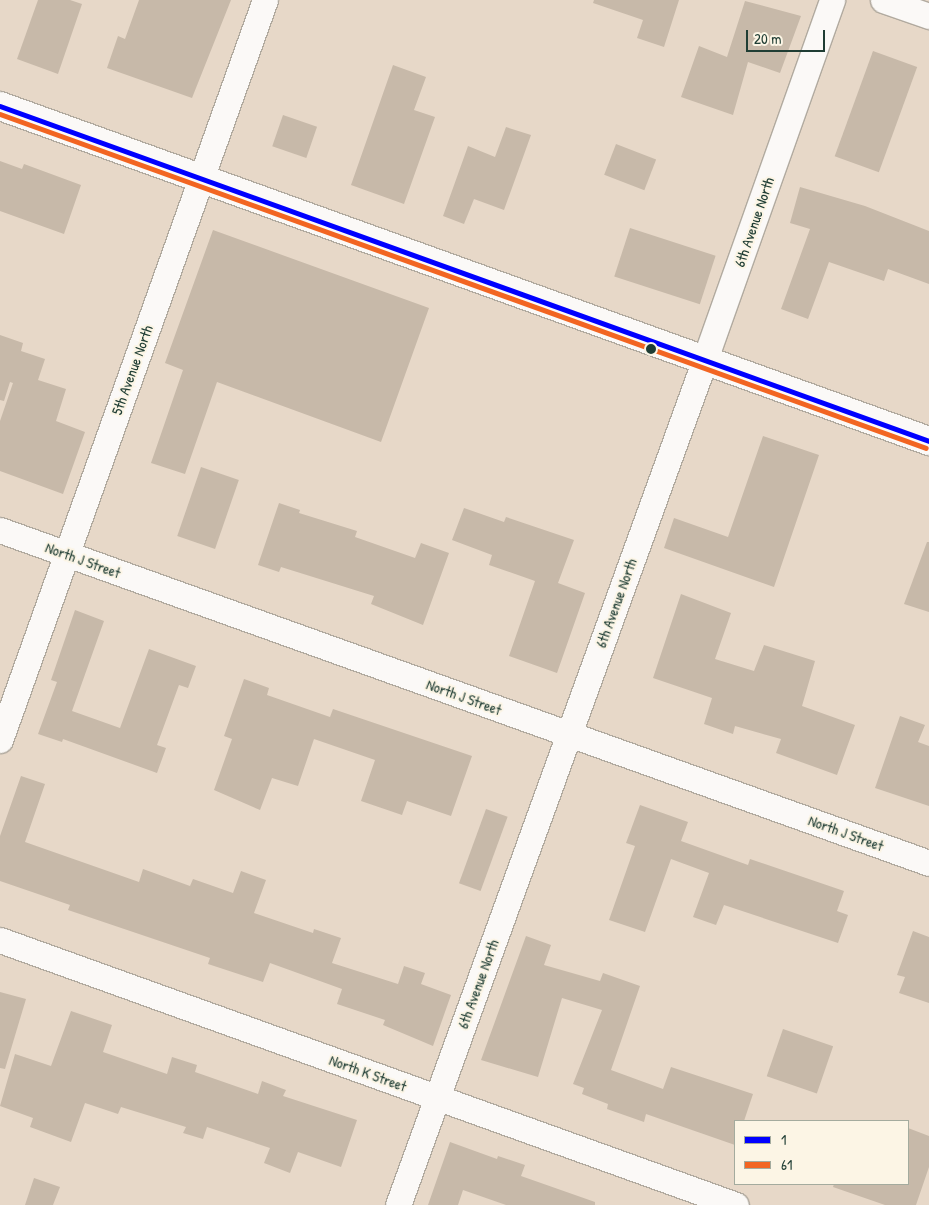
<!DOCTYPE html>
<html>
<head>
<meta charset="utf-8">
<style>
  body { margin:0 }
  #map { position:relative; width:929px; height:1205px; overflow:hidden; background:#e7d8c8; font-family:"Patrick Hand",sans-serif }
  div>[style] { position:absolute }
  [style*='--x'] { left:calc(var(--x)*1px); top:calc(var(--y)*1px); width:calc(var(--w)*1px); rotate:calc(var(--a)*1deg) }
  .building>* { inset:0; background:#c7b9a9; transform-origin:0 0 }
  .roads { filter:drop-shadow(1px 0 #b1aa9f) drop-shadow(-1px 0 #b1aa9f) drop-shadow(0 1px #b1aa9f) drop-shadow(0 -1px #b1aa9f) }
  .minor>* { height:25px; margin:-12.5px; padding:0 12.5px; transform-origin:12.5px; border-radius:12.5px; background:#fbf9f7 }
  .primary>* { height:28px; margin:-14px; padding:0 14px; transform-origin:14px; border-radius:14px; background:#fbf9f7 }
  .bus-1>* { height:5px; margin:-2.5px; padding:0 2.5px; transform-origin:2.5px; border-radius:2.5px; background:#00f }
  .bus-2>* { height:5px; margin:-2.5px; padding:0 2.5px; transform-origin:2.5px; border-radius:2.5px; background:#f26522 }
  .dots>* { width:14px; height:14px; translate:-50% -50%; box-sizing:border-box; border:2px solid #fcf5e5; border-radius:50% }
  span { translate:-50% -50%; white-space:nowrap; text-align:center; line-height:1.15; -webkit-text-stroke:4px #fcf5e5; paint-order:stroke }
  .street-label { font-size:15px; color:#1f3d34 }
  .legend { position:absolute; left:734px; top:1120px; width:175px; height:65px; box-sizing:border-box; background:#fcf5e5; border:1px solid #a4ab9e; margin:0; padding:6px 9px; list-style:none; font-size:15px; color:#1f3d34 }
  .legend li { display:flex; align-items:center; gap:10px; height:25px }
  .legend b { width:25px; border:1px solid #a4ab9e }
  .scale { position:absolute; left:746px; top:30px; width:79px; height:22px; box-sizing:border-box; border:2px solid #1f3d34; border-top:0; padding-left:6px; font-size:15px; line-height:18px; white-space:nowrap; color:#1f3d34; -webkit-text-stroke:4px #fcf5e5; paint-order:stroke }
</style>
</head>
<body>
<div id="map">
  <div class="building">
    <div style="clip-path:polygon(38px 0,70px 0,82px 4px,58px 74px,17px 59px)"></div>
    <div style="clip-path:polygon(139px 0,231px 0,192px 98px,107px 68px,118px 36px,125px 39px)"></div>
    <div style="clip-path:polygon(594px 0,679px 0,664px 47px,637px 38px,643px 20px,593px 3px)"></div>
    <div style="clip-path:polygon(745px 1px,801px 16px,780px 73px,748px 62px,733px 115px,681px 97px,699px 46px,727px 57px)"></div>
    <div style="left:873px;top:51px;width:47px;height:112px;rotate:20deg"></div>
    <div style="clip-path:polygon(393px 65px,426px 77px,414px 110px,435px 117px,404px 204px,351px 185px)"></div>
    <div style="left:283px;top:115px;width:36px;height:33px;rotate:19deg"></div>
    <div style="clip-path:polygon(506px 127px,531px 135px,504px 210px,474px 199px,464px 224px,443px 216px,468px 146px,495px 157px)"></div>
    <div style="left:616px;top:144px;width:43px;height:33px;rotate:21deg"></div>
    <div style="clip-path:polygon(0 161px,22px 169px,24px 164px,81px 185px,64px 234px,0 211px)"></div>
    <div style="clip-path:polygon(800px 187px,865px 206px,929px 231px,929px 284px,888px 269px,884px 281px,829px 262px,808px 319px,781px 309px,810px 229px,790px 223px)"></div>
    <div style="left:630px;top:228px;width:90px;height:51px;rotate:18deg"></div>
    <div style="clip-path:polygon(213px 230px,429px 308px,381px 442px,217px 382px,185px 474px,151px 463px,183px 370px,165px 363px)"></div>
    <div style="clip-path:polygon(0 335px,23px 343px,21px 351px,45px 359px,38px 380px,66px 389px,56px 421px,85px 432px,63px 494px,0 471px,0 421px,13px 383px,10px 382px,4px 401px,0 400px)"></div>
    <div style="clip-path:polygon(763px 436px,819px 455px,774px 587px,664px 548px,674px 518px,728px 537px)"></div>
    <div style="left:201px;top:467px;width:40px;height:73px;rotate:19deg"></div>
    <div style="clip-path:polygon(279px 503px,300px 510px,299px 513px,357px 531px,355px 537px,415px 558px,421px 543px,449px 553px,423px 625px,371px 604px,374px 596px,281px 567px,279px 572px,258px 565px)"></div>
    <div style="clip-path:polygon(464px 508px,504px 522px,506px 517px,574px 540px,558px 583px,585px 593px,557px 673px,509px 656px,535px 581px,489px 565px,492px 555px,452px 540px)"></div>
    <div style="clip-path:polygon(927px 542px,929px 542px,929px 612px,904px 604px)"></div>
    <div style="clip-path:polygon(681px 594px,731px 613px,715px 659px,754px 671px,764px 645px,815px 661px,802px 706px,855px 725px,837px 775px,776px 753px,781px 739px,735px 726px,733px 734px,704px 724px,712px 698px,653px 678px)"></div>
    <div style="clip-path:polygon(75px 610px,104px 621px,72px 711px,120px 728px,149px 649px,196px 666px,188px 688px,179px 685px,157px 745px,166px 748px,157px 773px,63px 739px,62px 742px,38px 734px,57px 682px,51px 680px)"></div>
    <div style="clip-path:polygon(244px 679px,269px 688px,267px 695px,330px 717px,333px 709px,472px 756px,451px 816px,407px 801px,402px 815px,361px 801px,375px 760px,314px 739px,298px 786px,272px 778px,260px 810px,214px 790px,232px 739px,224px 736px)"></div>
    <div style="clip-path:polygon(900px 716px,925px 725px,918px 742px,929px 746px,929px 806px,875px 788px)"></div>
    <div style="clip-path:polygon(21px 776px,45px 784px,25px 842px,139px 882px,143px 869px,190px 886px,193px 879px,233px 893px,241px 871px,266px 880px,254px 913px,313px 933px,314px 929px,341px 938px,332px 963px,398px 984px,404px 966px,425px 973px,421px 984px,451px 995px,433px 1046px,383px 1025px,385px 1020px,337px 1004px,342px 989px,270px 963px,263px 982px,208px 964px,210px 958px,68px 910px,70px 905px,0 881px,0 836px)"></div>
    <div style="clip-path:polygon(640px 805px,688px 822px,681px 841px,748px 865px,750px 859px,844px 891px,837px 911px,848px 915px,838px 943px,724px 905px,716px 925px,693px 917px,709px 873px,671px 859px,645px 932px,609px 920px,635px 846px,626px 843px)"></div>
    <div style="left:486px;top:809px;width:23px;height:79px;rotate:20deg"></div>
    <div style="clip-path:polygon(913px 931px,929px 937px,929px 1003px,899px 993px,905px 977px,897px 975px)"></div>
    <div style="clip-path:polygon(526px 936px,551px 945px,544px 965px,600px 981px,603px 973px,640px 986px,611px 1070px,663px 1089px,671px 1067px,753px 1094px,744px 1121px,735px 1121px,735px 1145px,646px 1114px,644px 1122px,607px 1109px,608px 1104px,582px 1094px,584px 1088px,573px 1084px,602px 1010px,562px 998px,538px 1077px,481px 1060px)"></div>
    <div style="clip-path:polygon(0 992px,26px 999px,5px 1069px,0 1068px)"></div>
    <div style="clip-path:polygon(71px 1011px,112px 1025px,103px 1052px,167px 1074px,172px 1057px,197px 1065px,195px 1072px,258px 1094px,262px 1081px,286px 1090px,283px 1096px,357px 1120px,341px 1167px,298px 1152px,290px 1173px,264px 1163px,270px 1148px,207px 1127px,203px 1139px,183px 1133px,186px 1127px,121px 1107px,118px 1114px,85px 1103px,71px 1142px,30px 1127px,33px 1118px,0 1106px,15px 1054px,51px 1066px)"></div>
    <div style="left:783px;top:1029px;width:53px;height:50px;rotate:19deg"></div>
    <div style="clip-path:polygon(908px 1128px,929px 1136px,929px 1167px,916px 1205px,885px 1205px,833px 1187px,834px 1184px,908px 1184px)"></div>
    <div style="clip-path:polygon(450px 1142px,497px 1159px,498px 1156px,525px 1165px,521px 1176px,595px 1202px,595px 1205px,506px 1205px,463px 1190px,458px 1205px,428px 1205px)"></div>
    <div style="clip-path:polygon(34px 1178px,60px 1187px,53px 1205px,25px 1205px)"></div>
  </div>
  <div class="roads">
    <div class="minor">
      <div style="--x:883;--y:0;--w:49;--a:19.2"></div>
      <div style="--x:0;--y:530;--w:987;--a:19.72"></div>
      <div style="--x:0;--y:740;--w:786;--a:-70.3"></div>
      <div style="--x:0;--y:940;--w:782;--a:19.8"></div>
      <div style="--x:398;--y:1205;--w:900;--a:-70.05"></div>
      <div style="--x:705;--y:359;--w:381;--a:-70.5"></div>
    </div>
    <div class="primary">
      <div style="--x:0;--y:106;--w:988;--a:19.83"></div>
    </div>
  </div>
  <div class="bus-1">
    <div style="--x:0;--y:106;--w:988;--a:19.83"></div>
  </div>
  <div class="bus-2">
    <div style="--x:0;--y:114;--w:984;--a:19.83"></div>
  </div>
  <div class="dots">
    <div style="left:651px;top:349px;background:#1f3d34"></div>
  </div>
  <div class="street-label">
    <span style="left:754px;top:222px;rotate:-71deg">6th Avenue North</span>
    <span style="left:132px;top:370px;rotate:-70deg">5th Avenue North</span>
    <span style="left:83px;top:560px;rotate:20deg">North J Street</span>
    <span style="left:616px;top:603px;rotate:-70deg">6th Avenue North</span>
    <span style="left:464px;top:697px;rotate:20deg">North J Street</span>
    <span style="left:846px;top:833px;rotate:20deg">North J Street</span>
    <span style="left:478px;top:984px;rotate:-70deg">6th Avenue North</span>
    <span style="left:368px;top:1073px;rotate:20deg">North K Street</span>
  </div>
  <ul class="legend">
  <li><b style="height:6px;background:#00f"></b>1</li>
  <li><b style="height:6px;background:#f26522"></b>61</li>
  </ul>
  <div class="scale">20 m</div>
</div>
</body>
</html>
